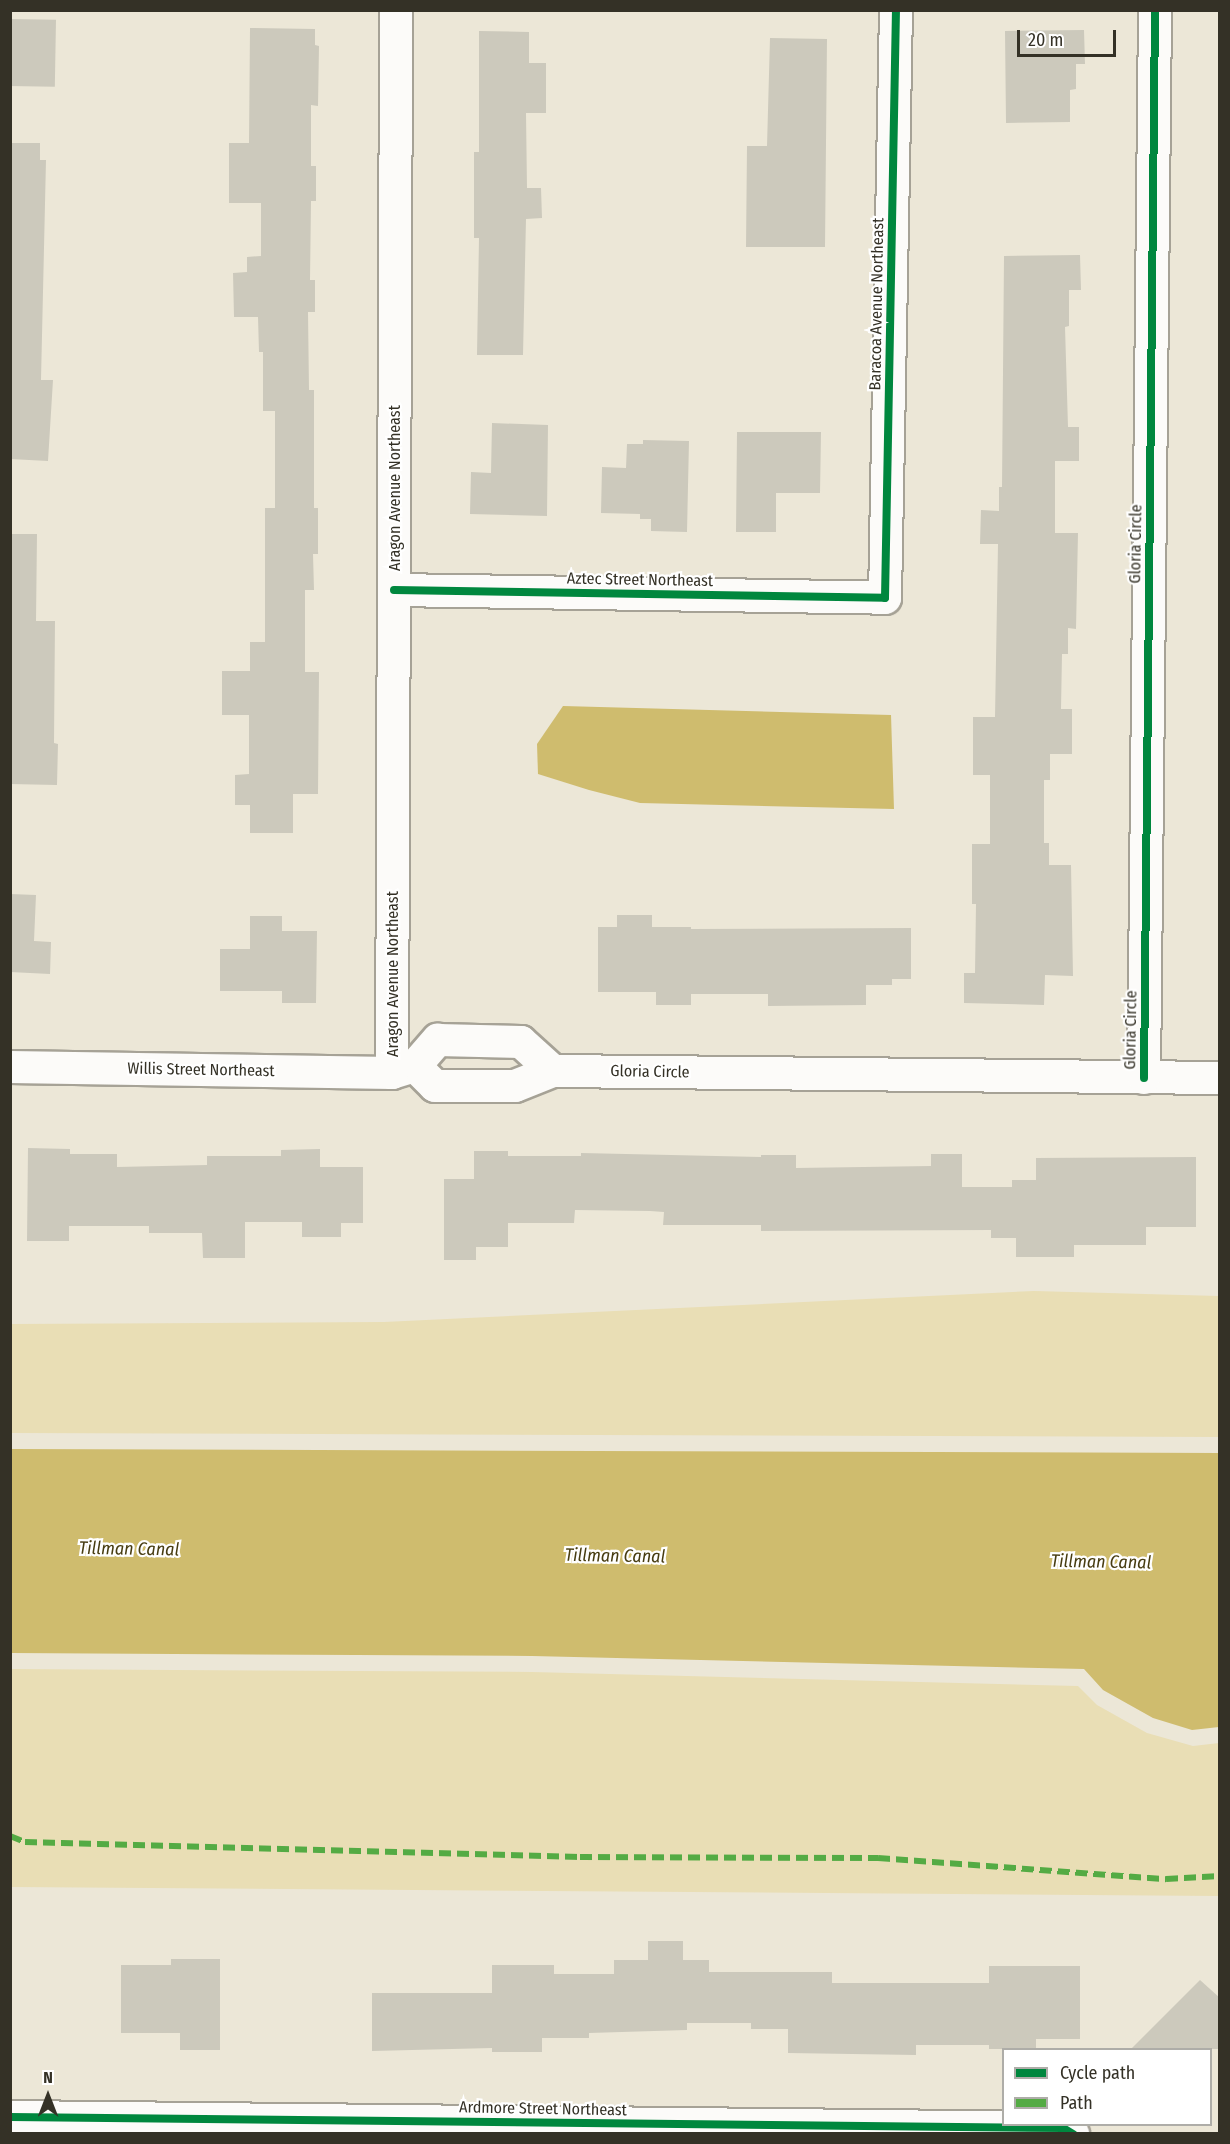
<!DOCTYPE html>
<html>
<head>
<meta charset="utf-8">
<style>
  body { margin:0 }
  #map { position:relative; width:1230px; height:2144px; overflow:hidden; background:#ece7d7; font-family:"Fira Sans Condensed",sans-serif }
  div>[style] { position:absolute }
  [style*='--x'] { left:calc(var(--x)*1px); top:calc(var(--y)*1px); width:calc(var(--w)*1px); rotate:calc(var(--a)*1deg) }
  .green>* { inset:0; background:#e9deb5 }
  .water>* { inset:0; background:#cfbc6e }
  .building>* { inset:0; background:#ccc9bc; transform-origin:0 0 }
  .roads { filter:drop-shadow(2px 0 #a6a296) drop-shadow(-2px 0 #a6a296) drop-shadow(0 2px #a6a296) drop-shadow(0 -2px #a6a296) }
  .minor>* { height:32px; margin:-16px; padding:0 16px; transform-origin:16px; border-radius:16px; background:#fcfbf9 }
  .quiet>* { height:6px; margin-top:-3px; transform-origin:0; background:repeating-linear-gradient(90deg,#54ab44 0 12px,transparent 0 18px) }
  .cycleway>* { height:8px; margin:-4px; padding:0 4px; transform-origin:4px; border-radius:4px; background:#00873e }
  span { translate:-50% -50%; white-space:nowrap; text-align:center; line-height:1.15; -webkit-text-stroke:4.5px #fff; paint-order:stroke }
  .street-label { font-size:16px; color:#343126 }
  .water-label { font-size:18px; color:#473c11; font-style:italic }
  .frame { position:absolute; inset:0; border:12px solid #343126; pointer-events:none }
  .legend { position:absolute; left:1002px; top:2048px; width:210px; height:78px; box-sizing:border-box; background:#fff; border:2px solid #aeada8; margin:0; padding:8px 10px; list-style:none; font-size:18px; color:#343126 }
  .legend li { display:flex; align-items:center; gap:12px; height:30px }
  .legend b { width:30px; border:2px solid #aeada8 }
  .north { position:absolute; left:18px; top:2066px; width:60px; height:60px; -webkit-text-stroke:4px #fff; paint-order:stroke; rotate:0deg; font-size:16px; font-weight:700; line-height:24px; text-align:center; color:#343126 }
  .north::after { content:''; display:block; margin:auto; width:21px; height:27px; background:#343126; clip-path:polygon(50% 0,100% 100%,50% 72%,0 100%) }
  .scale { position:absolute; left:1017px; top:30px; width:99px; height:27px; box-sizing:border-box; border:3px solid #343126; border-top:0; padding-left:8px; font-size:18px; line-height:21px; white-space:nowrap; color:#343126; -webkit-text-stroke:4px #fff; paint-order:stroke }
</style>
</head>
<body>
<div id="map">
  <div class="green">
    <div style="clip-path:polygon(1034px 1291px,1219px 1296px,1219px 1437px,11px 1433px,11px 1324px,384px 1322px)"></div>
    <div style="clip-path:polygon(11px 1669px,532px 1672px,1078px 1686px,1097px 1705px,1147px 1733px,1193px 1746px,1219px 1743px,1219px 1896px,11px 1887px)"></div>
  </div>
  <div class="water">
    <div style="clip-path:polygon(563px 706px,891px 715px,894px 809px,640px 803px,589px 790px,538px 774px,537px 744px)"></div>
    <div style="clip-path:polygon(11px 1449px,1219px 1453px,1219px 1727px,1192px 1730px,1153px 1718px,1103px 1690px,1084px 1669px,532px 1656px,11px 1653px)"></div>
  </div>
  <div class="building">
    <div style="left:10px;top:19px;width:46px;height:67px;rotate:1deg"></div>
    <div style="clip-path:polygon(250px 28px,315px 29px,315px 45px,319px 46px,318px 106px,311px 105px,311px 166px,316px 166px,316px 201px,311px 201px,310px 280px,315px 280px,315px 312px,308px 312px,309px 390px,314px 390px,314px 508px,318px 508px,318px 554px,313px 554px,314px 590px,305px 590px,305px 672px,319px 672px,318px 794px,293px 794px,293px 833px,250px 833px,250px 805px,235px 805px,235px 775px,249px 774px,249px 715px,222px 715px,222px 671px,250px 671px,250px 642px,265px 642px,265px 508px,275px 508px,275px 411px,263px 411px,263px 352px,259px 352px,258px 317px,234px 317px,233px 273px,247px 272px,247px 257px,261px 256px,261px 203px,229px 203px,229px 143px,249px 143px)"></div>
    <div style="clip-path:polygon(1084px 30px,1085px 64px,1076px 64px,1076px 89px,1070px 90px,1070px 122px,1006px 123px,1005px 31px)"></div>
    <div style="clip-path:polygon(479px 31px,529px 32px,529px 63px,546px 63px,546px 113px,526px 113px,527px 188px,541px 188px,542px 218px,526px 219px,523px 355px,477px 355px,479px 238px,474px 238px,474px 152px,479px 152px)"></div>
    <div style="clip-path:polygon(770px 38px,827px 39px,825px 247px,746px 247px,747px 146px,767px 146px)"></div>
    <div style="clip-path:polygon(10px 143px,40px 143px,40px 160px,46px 160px,41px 380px,53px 380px,48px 461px,10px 459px)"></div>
    <div style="clip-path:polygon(1080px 255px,1081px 290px,1069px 290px,1069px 326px,1065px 327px,1068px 427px,1079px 427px,1079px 461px,1055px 461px,1055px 533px,1078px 533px,1076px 629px,1068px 628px,1068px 654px,1062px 654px,1061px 709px,1072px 709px,1072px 754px,1050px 754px,1050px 780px,1044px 780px,1044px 843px,1049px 843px,1049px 865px,1071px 865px,1073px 976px,1045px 975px,1044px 1005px,964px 1003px,964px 973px,975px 973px,976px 904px,972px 904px,972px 844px,990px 844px,990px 775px,973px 775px,973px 717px,995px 717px,998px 544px,980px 544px,981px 510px,999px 511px,999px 487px,1002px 487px,1004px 256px)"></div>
    <div style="clip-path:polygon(492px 423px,548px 425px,547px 516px,470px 514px,471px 472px,491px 473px)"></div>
    <div style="clip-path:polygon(737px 432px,821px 432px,820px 493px,776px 493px,776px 532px,736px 532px)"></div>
    <div style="clip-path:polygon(643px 440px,689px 441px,687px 532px,651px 531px,651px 519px,640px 519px,640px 514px,601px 513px,602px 467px,626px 468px,627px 444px,643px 444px)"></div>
    <div style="clip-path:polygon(10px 534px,37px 534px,36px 621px,55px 621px,54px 743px,58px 744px,57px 785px,10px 784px)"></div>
    <div style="clip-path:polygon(10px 894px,36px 895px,34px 941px,51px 942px,50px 974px,10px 972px)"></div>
    <div style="clip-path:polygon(617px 915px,652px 915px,652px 927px,691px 927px,691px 929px,911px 928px,911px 979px,892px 979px,892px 985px,866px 985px,866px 1005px,768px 1006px,768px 994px,691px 994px,691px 1005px,656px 1005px,656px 992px,598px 992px,598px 927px,617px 927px)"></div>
    <div style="clip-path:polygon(250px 916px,282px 916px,282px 931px,317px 931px,316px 1003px,282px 1003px,282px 991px,220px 991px,220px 949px,250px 949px)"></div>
    <div style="clip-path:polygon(28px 1148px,70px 1149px,70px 1154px,117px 1154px,117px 1167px,207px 1165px,207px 1156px,281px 1156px,281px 1150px,320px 1149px,320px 1167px,363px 1167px,363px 1223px,341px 1223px,341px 1237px,302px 1237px,302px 1222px,245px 1222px,245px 1258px,203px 1258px,202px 1233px,149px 1233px,149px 1226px,69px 1226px,69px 1241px,27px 1241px)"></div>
    <div style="clip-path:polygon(474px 1151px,508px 1151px,508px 1156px,581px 1156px,581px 1153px,761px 1157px,761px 1155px,796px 1155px,796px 1168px,931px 1166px,931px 1154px,962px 1154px,962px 1187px,1012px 1187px,1012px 1180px,1036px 1180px,1036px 1158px,1196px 1157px,1196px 1227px,1146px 1227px,1146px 1245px,1074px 1245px,1074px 1257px,1016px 1257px,1016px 1238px,991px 1238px,991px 1230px,761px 1231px,761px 1225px,663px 1225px,664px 1212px,650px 1211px,575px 1210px,574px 1223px,508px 1223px,508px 1247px,476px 1247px,476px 1260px,444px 1260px,444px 1179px,474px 1179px)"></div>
    <div style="clip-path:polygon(648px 1941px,683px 1941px,683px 1960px,709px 1960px,709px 1972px,832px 1972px,832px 1983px,989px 1983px,989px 1966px,1080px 1966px,1080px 2039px,1036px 2039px,1036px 2049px,989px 2049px,989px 2045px,916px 2045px,916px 2055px,788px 2053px,788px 2029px,751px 2029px,751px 2023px,687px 2023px,687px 2030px,589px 2033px,589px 2038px,542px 2038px,542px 2052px,492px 2052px,492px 2048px,372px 2051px,372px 1993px,492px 1993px,492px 1965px,554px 1965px,554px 1974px,614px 1974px,614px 1960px,648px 1960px)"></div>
    <div style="clip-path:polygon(171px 1959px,220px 1959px,220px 2050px,180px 2050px,180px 2033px,121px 2033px,121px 1965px,171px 1965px)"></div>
    <div style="clip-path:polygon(1200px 1980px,1220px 1998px,1220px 2049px,1131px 2049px)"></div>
  </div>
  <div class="roads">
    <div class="minor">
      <div style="--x:394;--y:590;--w:491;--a:0.9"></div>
      <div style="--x:885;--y:598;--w:588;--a:-88.93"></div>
      <div style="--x:415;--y:1066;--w:28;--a:45"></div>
      <div style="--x:435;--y:1086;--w:80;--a:0"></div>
      <div style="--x:515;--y:1086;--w:41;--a:-21.5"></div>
      <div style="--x:553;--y:1071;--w:667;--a:0.6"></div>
      <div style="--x:10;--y:1067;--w:382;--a:0.9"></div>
      <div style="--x:392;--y:1073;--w:24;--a:-17"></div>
      <div style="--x:415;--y:1066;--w:35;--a:-49"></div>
      <div style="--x:438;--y:1040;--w:83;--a:1.4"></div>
      <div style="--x:521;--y:1042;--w:43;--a:42.2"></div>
      <div style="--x:392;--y:1073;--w:1063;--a:-89.78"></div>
      <div style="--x:1144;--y:1078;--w:1068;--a:-89.41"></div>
      <div style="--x:10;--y:2117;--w:1053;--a:0.6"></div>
      <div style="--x:1063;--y:2128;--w:12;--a:31"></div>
    </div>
  </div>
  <div class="quiet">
    <div style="--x:10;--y:1836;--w:16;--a:22"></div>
    <div style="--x:25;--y:1842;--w:555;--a:1.55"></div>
    <div style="--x:580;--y:1857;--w:298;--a:0.2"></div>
    <div style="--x:878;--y:1858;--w:289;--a:4.2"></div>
    <div style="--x:1166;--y:1879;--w:54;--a:-3.2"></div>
  </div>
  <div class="cycleway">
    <div style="--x:394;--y:590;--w:491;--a:0.9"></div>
    <div style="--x:885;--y:598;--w:588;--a:-88.93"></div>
    <div style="--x:1144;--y:1078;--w:1068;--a:-89.41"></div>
    <div style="--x:10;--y:2117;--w:1053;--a:0.6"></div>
    <div style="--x:1063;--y:2128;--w:12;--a:31"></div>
  </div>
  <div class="street-label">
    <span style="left:877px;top:304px;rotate:-89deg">Baracoa Avenue Northeast</span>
    <span style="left:395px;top:488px;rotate:-90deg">Aragon Avenue Northeast</span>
    <span style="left:1136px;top:544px;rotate:-89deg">Gloria Circle</span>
    <span style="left:640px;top:580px;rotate:1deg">Aztec Street Northeast</span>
    <span style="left:393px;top:974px;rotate:-90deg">Aragon Avenue Northeast</span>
    <span style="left:1131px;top:1030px;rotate:-89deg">Gloria Circle</span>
    <span style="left:201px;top:1070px;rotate:1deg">Willis Street Northeast</span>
    <span style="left:650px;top:1072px;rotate:1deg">Gloria Circle</span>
    <span style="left:543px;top:2109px;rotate:1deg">Ardmore Street Northeast</span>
  </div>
  <div class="water-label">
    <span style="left:129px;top:1549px;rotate:1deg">Tillman Canal</span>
    <span style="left:615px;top:1556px;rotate:1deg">Tillman Canal</span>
    <span style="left:1101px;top:1562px;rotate:1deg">Tillman Canal</span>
  </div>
  <div class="frame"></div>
  <ul class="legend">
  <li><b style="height:8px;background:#00873e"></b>Cycle path</li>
  <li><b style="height:8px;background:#54ab44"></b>Path</li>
  </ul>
  <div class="north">N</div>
  <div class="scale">20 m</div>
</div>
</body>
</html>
